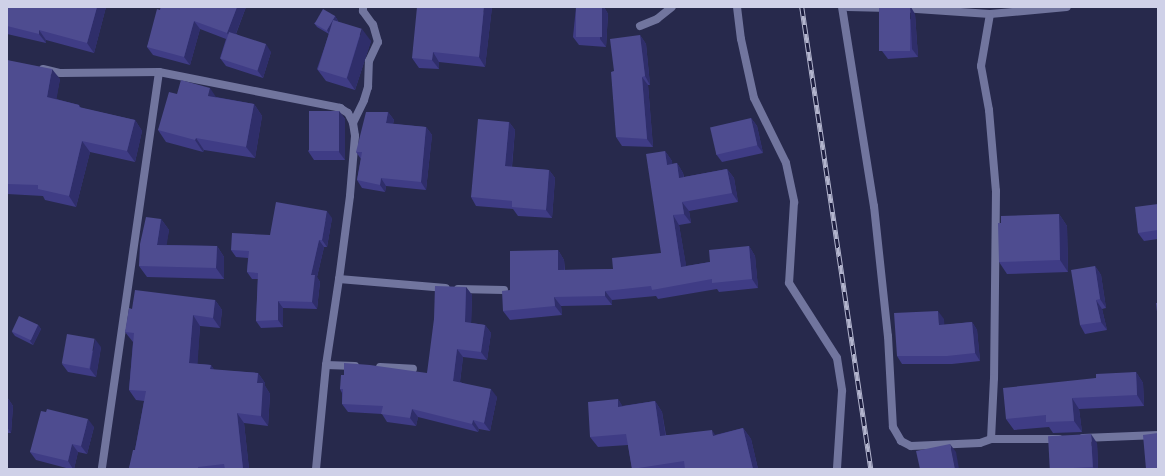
<!DOCTYPE html>
<html>
<head>
<meta charset="utf-8">
<style>
  body { margin:0 }
  #map { position:relative; width:1165px; height:476px; overflow:hidden; background:#27294c; font-family:"DM Sans",sans-serif }
  div>[style] { position:absolute }
  [style*='--x'] { left:calc(var(--x)*1px); top:calc(var(--y)*1px); width:calc(var(--w)*1px); rotate:calc(var(--a)*1deg) }
  .minor>* { height:8px; margin:-4px; padding:0 4px; transform-origin:4px; border-radius:4px; background:#71759e }
  .rail>* { height:4.5px; margin-top:-2.25px; transform-origin:0; background:repeating-linear-gradient(90deg,#1e1f41 0 9px,#b3b5ce 0 18px); box-sizing:border-box; border-block:1px solid #b3b5ce }
  .wall>* { inset:0; background:#3f3c85 }
  .shaded-wall>* { inset:0; background:#2f2e6a }
  .building>* { inset:0; background:#4e4c90; transform-origin:0 0 }
  span { translate:-50% -50%; white-space:nowrap; text-align:center; line-height:1.15; -webkit-text-stroke:3px #1e1f41; paint-order:stroke }
  .frame { position:absolute; inset:0; border:8px solid #cfd1e8; pointer-events:none }
</style>
</head>
<body>
<div id="map">
  <div class="minor">
    <div style="--x:737;--y:7;--w:32;--a:83"></div>
    <div style="--x:741;--y:39;--w:60;--a:77.6"></div>
    <div style="--x:754;--y:98;--w:72;--a:63.8"></div>
    <div style="--x:786;--y:163;--w:40;--a:78"></div>
    <div style="--x:794;--y:202;--w:81;--a:93.5"></div>
    <div style="--x:789;--y:283;--w:89;--a:57.4"></div>
    <div style="--x:837;--y:358;--w:33;--a:81"></div>
    <div style="--x:842;--y:391;--w:78;--a:93.7"></div>
    <div style="--x:842;--y:7;--w:202;--a:80.9"></div>
    <div style="--x:874;--y:206;--w:131;--a:83.9"></div>
    <div style="--x:888;--y:336;--w:91;--a:86.9"></div>
    <div style="--x:893;--y:427;--w:16;--a:60"></div>
    <div style="--x:901;--y:441;--w:11;--a:27"></div>
    <div style="--x:911;--y:446;--w:69;--a:-2.5"></div>
    <div style="--x:980;--y:443;--w:12;--a:-20"></div>
    <div style="--x:991;--y:439;--w:68;--a:0"></div>
    <div style="--x:848;--y:7;--w:41;--a:1.4"></div>
    <div style="--x:902;--y:8;--w:88;--a:3.9"></div>
    <div style="--x:990;--y:14;--w:77;--a:-5.2"></div>
    <div style="--x:990;--y:14;--w:53;--a:99.8"></div>
    <div style="--x:981;--y:66;--w:45;--a:79.7"></div>
    <div style="--x:989;--y:110;--w:81;--a:85.1"></div>
    <div style="--x:996;--y:191;--w:187;--a:90.6"></div>
    <div style="--x:994;--y:378;--w:61;--a:92.8"></div>
    <div style="--x:640;--y:26;--w:18;--a:-22"></div>
    <div style="--x:657;--y:19;--w:19;--a:-39"></div>
    <div style="--x:43;--y:69;--w:18;--a:13"></div>
    <div style="--x:61;--y:73;--w:98;--a:-0.6"></div>
    <div style="--x:159;--y:72;--w:401;--a:98.2"></div>
    <div style="--x:159;--y:72;--w:185;--a:11.2"></div>
    <div style="--x:340;--y:108;--w:9;--a:32"></div>
    <div style="--x:348;--y:113;--w:11;--a:63"></div>
    <div style="--x:353;--y:123;--w:13;--a:81"></div>
    <div style="--x:355;--y:136;--w:60;--a:94.8"></div>
    <div style="--x:350;--y:196;--w:84;--a:97.5"></div>
    <div style="--x:339;--y:279;--w:87;--a:98.6"></div>
    <div style="--x:326;--y:365;--w:104;--a:95.5"></div>
    <div style="--x:353;--y:123;--w:25;--a:-64"></div>
    <div style="--x:364;--y:100;--w:14;--a:-73"></div>
    <div style="--x:368;--y:87;--w:26;--a:-88"></div>
    <div style="--x:369;--y:61;--w:21;--a:-65"></div>
    <div style="--x:378;--y:42;--w:18;--a:-106"></div>
    <div style="--x:373;--y:25;--w:17;--a:-126"></div>
    <div style="--x:363;--y:11;--w:4;--a:-90"></div>
    <div style="--x:339;--y:279;--w:107;--a:4.8"></div>
    <div style="--x:458;--y:289;--w:46;--a:1.2"></div>
    <div style="--x:326;--y:365;--w:29;--a:2"></div>
    <div style="--x:380;--y:367;--w:33;--a:3"></div>
    <div style="--x:1083;--y:438;--w:75;--a:-2.3"></div>
  </div>
  <div class="rail">
    <div style="--x:802;--y:7;--w:467;--a:81.5"></div>
  </div>
  <div class="wall">
    <div style="clip-path:polygon(7px 7px,106px 7px,94px 53px,46px 40px,46px 43px,7px 34px)"></div>
    <div style="clip-path:polygon(161px 7px,246px 7px,236px 34px,271px 52px,263px 78px,226px 66px,220px 58px,226px 39px,200px 29px,190px 65px,153px 55px,147px 47px)"></div>
    <div style="clip-path:polygon(492px 7px,485px 67px,439px 62px,439px 69px,419px 68px,412px 58px)"></div>
    <div style="clip-path:polygon(576px 7px,604px 7px,608px 14px,606px 47px,579px 45px,573px 37px)"></div>
    <div style="clip-path:polygon(915px 14px,918px 57px,888px 59px,882px 51px)"></div>
    <div style="clip-path:polygon(335px 16px,338px 21px,338px 22px,371px 41px,355px 90px,326px 81px,317px 69px,329px 34px,317px 27px,314px 23px)"></div>
    <div style="clip-path:polygon(640px 35px,646px 44px,650px 85px,648px 85px,653px 147px,622px 146px,616px 137px)"></div>
    <div style="clip-path:polygon(7px 60px,60px 79px,56px 99px,79px 105px,81px 108px,135px 120px,142px 131px,135px 162px,90px 152px,76px 207px,45px 200px,43px 196px,7px 194px)"></div>
    <div style="clip-path:polygon(177px 94px,216px 97px,254px 104px,262px 116px,255px 158px,204px 150px,203px 152px,166px 142px,158px 130px)"></div>
    <div style="clip-path:polygon(339px 111px,345px 119px,345px 160px,314px 160px,308px 151px)"></div>
    <div style="clip-path:polygon(388px 112px,394px 120px,393px 124px,426px 127px,432px 135px,426px 190px,386px 186px,385px 192px,362px 188px,357px 180px,361px 159px,356px 152px)"></div>
    <div style="clip-path:polygon(751px 118px,757px 126px,763px 153px,722px 162px,716px 154px)"></div>
    <div style="clip-path:polygon(509px 122px,515px 130px,512px 167px,549px 170px,555px 178px,552px 218px,518px 216px,513px 209px,476px 206px,471px 197px)"></div>
    <div style="clip-path:polygon(665px 151px,672px 161px,672px 164px,677px 163px,683px 173px,684px 177px,727px 169px,734px 178px,738px 202px,689px 211px,691px 223px,679px 225px,686px 266px,710px 262px,749px 246px,755px 256px,758px 288px,719px 292px,717px 289px,658px 299px,656px 296px,612px 300px,612px 305px,561px 306px,562px 315px,510px 320px,503px 311px,510px 290px,558px 250px,564px 260px,565px 270px,613px 269px,661px 253px)"></div>
    <div style="clip-path:polygon(1158px 204px,1158px 239px,1144px 241px,1138px 233px)"></div>
    <div style="clip-path:polygon(1059px 214px,1067px 226px,1068px 272px,1007px 274px,999px 262px)"></div>
    <div style="clip-path:polygon(332px 218px,327px 247px,324px 247px,317px 277px,320px 282px,317px 309px,283px 308px,283px 327px,261px 328px,256px 321px,258px 279px,252px 279px,247px 272px,248px 258px,236px 257px,231px 250px,270px 235px)"></div>
    <div style="clip-path:polygon(161px 219px,169px 230px,166px 245px,217px 246px,224px 257px,224px 279px,147px 277px,139px 266px)"></div>
    <div style="clip-path:polygon(1095px 266px,1101px 275px,1106px 308px,1102px 309px,1107px 330px,1085px 334px,1080px 325px)"></div>
    <div style="clip-path:polygon(466px 287px,472px 295px,471px 323px,485px 325px,491px 333px,487px 360px,463px 357px,460px 382px,497px 397px,490px 431px,479px 429px,478px 432px,418px 417px,416px 426px,387px 422px,382px 414px,348px 412px,342px 404px,342px 393px,340px 389px,344px 375px,427px 373px)"></div>
    <div style="clip-path:polygon(215px 300px,222px 310px,220px 328px,200px 326px,197px 364px,211px 365px,214px 370px,258px 373px,265px 383px,265px 386px,270px 394px,268px 426px,244px 423px,249px 469px,130px 469px,129px 468px,135px 450px,144px 401px,136px 400px,129px 390px,133px 342px,125px 332px,132px 309px)"></div>
    <div style="clip-path:polygon(944px 319px,944px 325px,972px 322px,977px 330px,980px 361px,952px 364px,902px 364px,897px 356px)"></div>
    <div style="clip-path:polygon(38px 325px,41px 329px,33px 345px,15px 336px,12px 332px)"></div>
    <div style="clip-path:polygon(101px 347px,96px 377px,68px 372px,62px 364px)"></div>
    <div style="clip-path:polygon(1136px 372px,1143px 383px,1144px 406px,1079px 409px,1082px 432px,1053px 433px,1049px 427px,1014px 430px,1006px 419px,1096px 378px)"></div>
    <div style="clip-path:polygon(7px 397px,13px 406px,11px 433px,7px 433px)"></div>
    <div style="clip-path:polygon(618px 399px,622px 406px,655px 401px,662px 412px,666px 435px,715px 435px,743px 428px,751px 439px,758px 469px,632px 469px,628px 445px,598px 447px,590px 437px)"></div>
    <div style="clip-path:polygon(46px 412px,94px 427px,87px 454px,78px 452px,74px 469px,70px 469px,36px 460px,30px 452px)"></div>
    <div style="clip-path:polygon(1097px 443px,1098px 469px,1050px 469px)"></div>
  </div>
  <div class="shaded-wall">
    <div style="clip-path:polygon(97px 7px,106px 7px,94px 53px,87px 43px)"></div>
    <div style="clip-path:polygon(237px 7px,246px 7px,233px 41px,227px 33px)"></div>
    <div style="clip-path:polygon(484px 7px,492px 7px,485px 67px,479px 57px)"></div>
    <div style="clip-path:polygon(602px 7px,604px 7px,608px 14px,606px 47px,600px 39px)"></div>
    <div style="clip-path:polygon(910px 7px,911px 7px,915px 14px,918px 57px,912px 49px)"></div>
    <div style="clip-path:polygon(335px 16px,338px 21px,330px 35px,327px 30px)"></div>
    <div style="clip-path:polygon(194px 21px,200px 29px,190px 65px,184px 57px)"></div>
    <div style="clip-path:polygon(362px 29px,371px 41px,355px 90px,347px 78px)"></div>
    <div style="clip-path:polygon(39px 30px,46px 40px,46px 43px,39px 34px)"></div>
    <div style="clip-path:polygon(640px 35px,646px 44px,650px 85px,645px 76px)"></div>
    <div style="clip-path:polygon(266px 44px,271px 52px,263px 78px,257px 70px)"></div>
    <div style="clip-path:polygon(433px 52px,439px 62px,439px 69px,432px 60px)"></div>
    <div style="clip-path:polygon(52px 69px,60px 79px,55px 108px,47px 97px)"></div>
    <div style="clip-path:polygon(642px 77px,648px 85px,653px 147px,647px 139px)"></div>
    <div style="clip-path:polygon(210px 88px,218px 100px,208px 96px)"></div>
    <div style="clip-path:polygon(254px 104px,262px 116px,255px 158px,246px 147px)"></div>
    <div style="clip-path:polygon(339px 111px,345px 119px,345px 160px,339px 152px)"></div>
    <div style="clip-path:polygon(388px 112px,394px 120px,391px 131px,386px 123px)"></div>
    <div style="clip-path:polygon(751px 118px,757px 126px,763px 153px,757px 145px)"></div>
    <div style="clip-path:polygon(135px 120px,142px 131px,135px 162px,127px 151px)"></div>
    <div style="clip-path:polygon(509px 122px,515px 130px,511px 174px,505px 166px)"></div>
    <div style="clip-path:polygon(426px 127px,432px 135px,426px 190px,421px 182px)"></div>
    <div style="clip-path:polygon(196px 138px,204px 150px,203px 152px,195px 140px)"></div>
    <div style="clip-path:polygon(82px 141px,90px 152px,76px 207px,69px 196px)"></div>
    <div style="clip-path:polygon(665px 151px,672px 161px,674px 174px,667px 165px)"></div>
    <div style="clip-path:polygon(677px 163px,683px 173px,685px 187px,679px 178px)"></div>
    <div style="clip-path:polygon(727px 169px,734px 178px,738px 202px,732px 193px)"></div>
    <div style="clip-path:polygon(549px 170px,555px 178px,552px 218px,546px 210px)"></div>
    <div style="clip-path:polygon(381px 178px,386px 186px,385px 192px,380px 185px)"></div>
    <div style="clip-path:polygon(682px 202px,689px 211px,691px 223px,684px 214px)"></div>
    <div style="clip-path:polygon(327px 211px,332px 218px,327px 247px,322px 240px)"></div>
    <div style="clip-path:polygon(1059px 214px,1067px 226px,1068px 272px,1060px 260px)"></div>
    <div style="clip-path:polygon(673px 215px,679px 225px,688px 276px,681px 267px)"></div>
    <div style="clip-path:polygon(161px 219px,169px 230px,165px 256px,157px 245px)"></div>
    <div style="clip-path:polygon(319px 240px,324px 247px,317px 277px,320px 282px,317px 309px,312px 302px,311px 275px)"></div>
    <div style="clip-path:polygon(217px 246px,224px 257px,224px 279px,216px 268px)"></div>
    <div style="clip-path:polygon(749px 246px,755px 256px,758px 288px,752px 279px)"></div>
    <div style="clip-path:polygon(558px 250px,564px 260px,565px 279px,558px 270px)"></div>
    <div style="clip-path:polygon(1095px 266px,1101px 275px,1106px 308px,1100px 299px)"></div>
    <div style="clip-path:polygon(466px 287px,472px 295px,471px 330px,465px 322px)"></div>
    <div style="clip-path:polygon(605px 291px,612px 300px,612px 305px,605px 296px)"></div>
    <div style="clip-path:polygon(554px 297px,561px 306px,562px 315px,555px 306px)"></div>
    <div style="clip-path:polygon(215px 300px,222px 310px,220px 328px,213px 318px)"></div>
    <div style="clip-path:polygon(1096px 300px,1102px 309px,1107px 330px,1101px 322px)"></div>
    <div style="clip-path:polygon(278px 301px,283px 308px,283px 327px,278px 320px)"></div>
    <div style="clip-path:polygon(938px 311px,944px 319px,945px 333px,939px 325px)"></div>
    <div style="clip-path:polygon(193px 315px,200px 326px,197px 373px,189px 363px)"></div>
    <div style="clip-path:polygon(972px 322px,977px 330px,980px 361px,975px 353px)"></div>
    <div style="clip-path:polygon(38px 325px,41px 329px,33px 345px,30px 341px)"></div>
    <div style="clip-path:polygon(485px 325px,491px 333px,487px 360px,481px 352px)"></div>
    <div style="clip-path:polygon(95px 339px,101px 347px,96px 377px,90px 369px)"></div>
    <div style="clip-path:polygon(457px 349px,463px 357px,459px 389px,453px 381px)"></div>
    <div style="clip-path:polygon(211px 365px,218px 375px,210px 369px)"></div>
    <div style="clip-path:polygon(1136px 372px,1143px 383px,1144px 406px,1137px 395px)"></div>
    <div style="clip-path:polygon(258px 373px,265px 383px,265px 386px,270px 394px,268px 426px,261px 416px,257px 383px)"></div>
    <div style="clip-path:polygon(491px 389px,497px 397px,490px 431px,484px 423px)"></div>
    <div style="clip-path:polygon(7px 397px,13px 406px,11px 433px,7px 427px)"></div>
    <div style="clip-path:polygon(1072px 398px,1079px 409px,1082px 432px,1074px 421px)"></div>
    <div style="clip-path:polygon(618px 399px,625px 410px,618px 407px)"></div>
    <div style="clip-path:polygon(655px 401px,662px 412px,667px 446px,660px 436px)"></div>
    <div style="clip-path:polygon(412px 409px,418px 417px,416px 426px,410px 418px)"></div>
    <div style="clip-path:polygon(237px 413px,244px 423px,249px 469px,243px 469px)"></div>
    <div style="clip-path:polygon(88px 419px,94px 427px,87px 454px,81px 446px)"></div>
    <div style="clip-path:polygon(473px 420px,479px 429px,478px 432px,472px 424px)"></div>
    <div style="clip-path:polygon(743px 428px,751px 439px,758px 469px,753px 469px)"></div>
    <div style="clip-path:polygon(712px 430px,719px 441px,713px 436px)"></div>
    <div style="clip-path:polygon(1091px 434px,1097px 443px,1098px 469px,1094px 469px,1093px 467px)"></div>
    <div style="clip-path:polygon(72px 444px,78px 452px,74px 469px,73px 469px,68px 461px)"></div>
    <div style="clip-path:polygon(950px 444px,956px 452px,959px 469px,955px 469px)"></div>
  </div>
  <div class="building">
    <div style="clip-path:polygon(7px 7px,97px 7px,87px 43px,39px 30px,39px 34px,7px 26px)"></div>
    <div style="clip-path:polygon(161px 7px,237px 7px,227px 33px,194px 21px,184px 57px,147px 47px,157px 9px,160px 10px)"></div>
    <div style="clip-path:polygon(417px 7px,484px 7px,479px 57px,433px 52px,432px 60px,412px 58px)"></div>
    <div style="left:576px;top:7px;width:26px;height:30px"></div>
    <div style="left:879px;top:7px;width:31px;height:44px"></div>
    <div style="left:323px;top:9px;width:14px;height:17px;rotate:30deg"></div>
    <div style="left:333px;top:20px;width:30px;height:52px;rotate:17deg"></div>
    <div style="left:229px;top:32px;width:39px;height:28px;rotate:18deg"></div>
    <div style="clip-path:polygon(640px 35px,645px 76px,642px 77px,647px 139px,616px 137px,611px 72px,614px 71px,610px 39px)"></div>
    <div style="clip-path:polygon(7px 60px,52px 69px,47px 97px,79px 105px,79px 107px,135px 120px,127px 151px,82px 141px,69px 196px,38px 189px,38px 185px,7px 184px)"></div>
    <div style="clip-path:polygon(181px 80px,210px 88px,208px 96px,254px 104px,246px 147px,196px 138px,195px 140px,158px 130px,169px 92px,177px 94px)"></div>
    <div style="left:309px;top:111px;width:30px;height:40px"></div>
    <div style="clip-path:polygon(366px 112px,388px 112px,386px 123px,426px 127px,421px 182px,381px 178px,380px 185px,357px 180px,362px 152px,356px 152px)"></div>
    <div style="left:751px;top:118px;width:28px;height:42px;rotate:77deg"></div>
    <div style="clip-path:polygon(478px 119px,509px 122px,505px 166px,549px 170px,546px 210px,512px 207px,512px 201px,471px 197px)"></div>
    <div style="clip-path:polygon(665px 151px,667px 165px,677px 163px,679px 178px,727px 169px,732px 193px,682px 202px,684px 214px,673px 215px,681px 267px,710px 262px,709px 250px,749px 246px,752px 279px,712px 283px,712px 279px,652px 290px,651px 286px,605px 291px,605px 296px,554px 297px,555px 306px,503px 311px,502px 291px,510px 290px,510px 251px,558px 250px,558px 270px,613px 269px,612px 258px,661px 253px,646px 154px)"></div>
    <div style="clip-path:polygon(276px 202px,327px 211px,322px 240px,319px 240px,311px 275px,315px 275px,312px 302px,278px 301px,278px 320px,256px 321px,258px 273px,247px 272px,249px 251px,231px 250px,232px 233px,270px 235px)"></div>
    <div style="clip-path:polygon(1158px 204px,1158px 230px,1138px 233px,1135px 207px)"></div>
    <div style="clip-path:polygon(1059px 214px,1060px 260px,999px 262px,998px 223px,1001px 223px,1001px 216px)"></div>
    <div style="clip-path:polygon(146px 217px,161px 219px,157px 245px,217px 246px,216px 268px,139px 266px,140px 244px)"></div>
    <div style="clip-path:polygon(1095px 266px,1100px 299px,1096px 300px,1101px 322px,1080px 325px,1071px 270px)"></div>
    <div style="clip-path:polygon(435px 286px,466px 287px,465px 322px,485px 325px,481px 352px,457px 349px,453px 381px,491px 389px,484px 423px,473px 420px,472px 424px,412px 409px,410px 418px,381px 414px,383px 406px,342px 404px,343px 389px,340px 389px,341px 375px,344px 375px,344px 363px,370px 365px,427px 373px,434px 319px)"></div>
    <div style="clip-path:polygon(135px 290px,215px 300px,213px 318px,193px 315px,189px 363px,211px 365px,210px 369px,258px 373px,257px 383px,263px 383px,261px 416px,237px 413px,243px 469px,225px 469px,224px 464px,198px 467px,198px 469px,133px 469px,129px 468px,133px 450px,135px 450px,146px 391px,129px 390px,134px 333px,125px 332px,129px 308px,132px 309px)"></div>
    <div style="clip-path:polygon(1156px 303px,1158px 303px,1158px 320px)"></div>
    <div style="clip-path:polygon(938px 311px,939px 325px,972px 322px,975px 353px,947px 356px,897px 356px,894px 313px)"></div>
    <div style="left:19px;top:316px;width:21px;height:17px;rotate:25deg"></div>
    <div style="left:67px;top:334px;width:28px;height:30px;rotate:10deg"></div>
    <div style="clip-path:polygon(1136px 372px,1137px 395px,1072px 398px,1074px 421px,1046px 422px,1046px 415px,1006px 419px,1003px 388px,1096px 378px,1096px 374px)"></div>
    <div style="clip-path:polygon(618px 399px,618px 407px,655px 401px,660px 436px,712px 430px,713px 436px,743px 428px,753px 469px,685px 469px,684px 461px,632px 469px,626px 434px,590px 437px,588px 402px)"></div>
    <div style="clip-path:polygon(47px 409px,88px 419px,81px 446px,72px 444px,68px 461px,30px 452px,41px 411px,46px 412px)"></div>
    <div style="clip-path:polygon(1158px 433px,1158px 469px,1146px 469px,1143px 435px)"></div>
    <div style="left:1091px;top:434px;width:33px;height:43px;rotate:87deg"></div>
    <div style="clip-path:polygon(950px 444px,955px 469px,920px 469px,916px 451px)"></div>
  </div>
  <div class="frame"></div>
</div>
</body>
</html>
